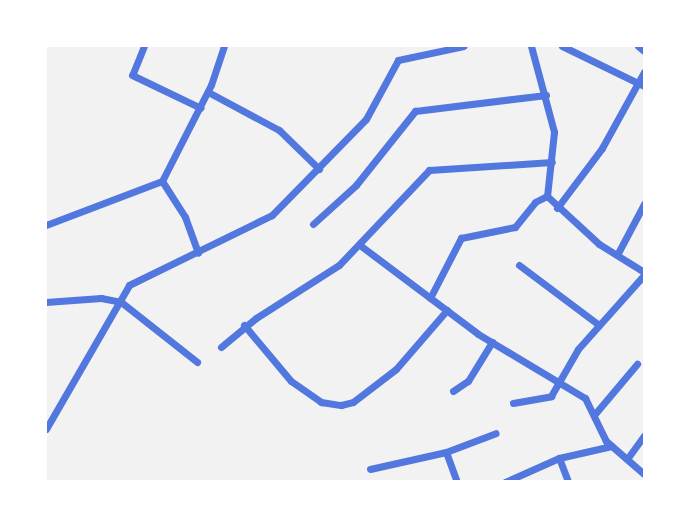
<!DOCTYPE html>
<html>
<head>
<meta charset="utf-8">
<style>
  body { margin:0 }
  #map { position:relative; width:690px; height:527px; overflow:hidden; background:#f2f2f2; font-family:Montserrat,sans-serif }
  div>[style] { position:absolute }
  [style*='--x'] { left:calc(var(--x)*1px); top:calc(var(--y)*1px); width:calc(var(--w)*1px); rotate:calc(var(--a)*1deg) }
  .minor>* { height:7px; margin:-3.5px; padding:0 3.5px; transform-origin:3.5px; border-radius:3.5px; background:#5277de }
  span { translate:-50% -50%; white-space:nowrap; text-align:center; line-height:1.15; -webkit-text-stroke:7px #fff; paint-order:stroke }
  .frame { position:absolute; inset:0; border:47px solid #fff; pointer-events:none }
</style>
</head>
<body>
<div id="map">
  <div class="minor">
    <div style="--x:144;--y:46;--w:31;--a:112"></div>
    <div style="--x:132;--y:75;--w:76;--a:25.6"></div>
    <div style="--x:531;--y:46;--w:89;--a:75"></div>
    <div style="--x:554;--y:132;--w:64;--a:96.2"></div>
    <div style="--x:547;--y:196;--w:71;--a:42.7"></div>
    <div style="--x:599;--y:244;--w:53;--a:31.9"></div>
    <div style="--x:562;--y:46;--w:91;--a:26"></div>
    <div style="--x:638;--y:46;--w:8;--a:40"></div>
    <div style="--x:208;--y:92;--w:81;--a:28.2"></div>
    <div style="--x:279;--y:130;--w:56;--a:44.3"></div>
    <div style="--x:162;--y:181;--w:43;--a:57.4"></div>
    <div style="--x:185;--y:217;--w:38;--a:70"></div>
    <div style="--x:557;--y:208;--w:75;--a:-53.1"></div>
    <div style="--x:602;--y:148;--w:87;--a:-61.1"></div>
    <div style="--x:313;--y:224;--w:58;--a:-42.2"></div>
    <div style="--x:356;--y:185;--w:95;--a:-51.4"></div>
    <div style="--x:415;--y:111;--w:132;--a:-7"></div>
    <div style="--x:46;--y:225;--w:124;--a:-20.8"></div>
    <div style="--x:162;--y:181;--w:108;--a:-63"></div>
    <div style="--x:211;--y:85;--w:41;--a:-71.6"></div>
    <div style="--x:361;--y:246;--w:146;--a:36.9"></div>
    <div style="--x:478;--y:334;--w:125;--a:30.9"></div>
    <div style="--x:585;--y:398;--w:48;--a:64"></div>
    <div style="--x:606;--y:441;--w:50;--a:41"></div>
    <div style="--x:617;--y:255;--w:58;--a:-62.1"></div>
    <div style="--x:519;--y:265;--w:100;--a:36.9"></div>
    <div style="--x:430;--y:298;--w:68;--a:-62.7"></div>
    <div style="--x:461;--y:238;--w:55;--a:-11.5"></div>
    <div style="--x:515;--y:227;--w:32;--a:-51"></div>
    <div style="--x:535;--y:202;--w:13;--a:-27"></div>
    <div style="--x:46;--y:302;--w:55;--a:-4.2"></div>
    <div style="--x:101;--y:298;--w:20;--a:11"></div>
    <div style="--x:121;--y:302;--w:97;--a:38.3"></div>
    <div style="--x:244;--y:325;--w:73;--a:50"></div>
    <div style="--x:291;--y:381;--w:37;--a:35"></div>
    <div style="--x:321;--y:402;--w:20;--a:9"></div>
    <div style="--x:341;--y:405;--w:12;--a:-14"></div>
    <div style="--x:353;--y:402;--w:54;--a:-37.5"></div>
    <div style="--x:396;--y:369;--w:78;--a:-49.2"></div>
    <div style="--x:221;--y:347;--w:45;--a:-39.6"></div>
    <div style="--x:256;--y:318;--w:98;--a:-32.6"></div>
    <div style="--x:339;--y:265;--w:131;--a:-46.5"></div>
    <div style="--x:429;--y:170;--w:123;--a:-3.7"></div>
    <div style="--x:453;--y:391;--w:18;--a:-34"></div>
    <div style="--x:468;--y:381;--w:46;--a:-58.4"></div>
    <div style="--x:513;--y:403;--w:39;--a:-10"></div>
    <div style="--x:551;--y:396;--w:54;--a:-60.1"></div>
    <div style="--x:578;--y:349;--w:99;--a:-48.3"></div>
    <div style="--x:594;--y:415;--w:67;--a:-49.9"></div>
    <div style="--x:46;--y:429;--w:166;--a:-60"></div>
    <div style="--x:129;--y:285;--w:159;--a:-26.1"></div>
    <div style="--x:272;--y:215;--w:134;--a:-45.6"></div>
    <div style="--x:366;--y:119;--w:67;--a:-61.5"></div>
    <div style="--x:398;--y:60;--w:67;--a:-12"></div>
    <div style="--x:446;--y:452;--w:32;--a:70"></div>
    <div style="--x:559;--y:458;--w:26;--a:69"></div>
    <div style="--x:627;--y:459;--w:29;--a:-54"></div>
    <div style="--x:370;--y:469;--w:78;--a:-12.6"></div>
    <div style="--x:446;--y:452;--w:53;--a:-20.8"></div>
    <div style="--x:505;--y:482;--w:59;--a:-24"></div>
    <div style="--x:559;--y:458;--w:54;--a:-12.8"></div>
  </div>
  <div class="frame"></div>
</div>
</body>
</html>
